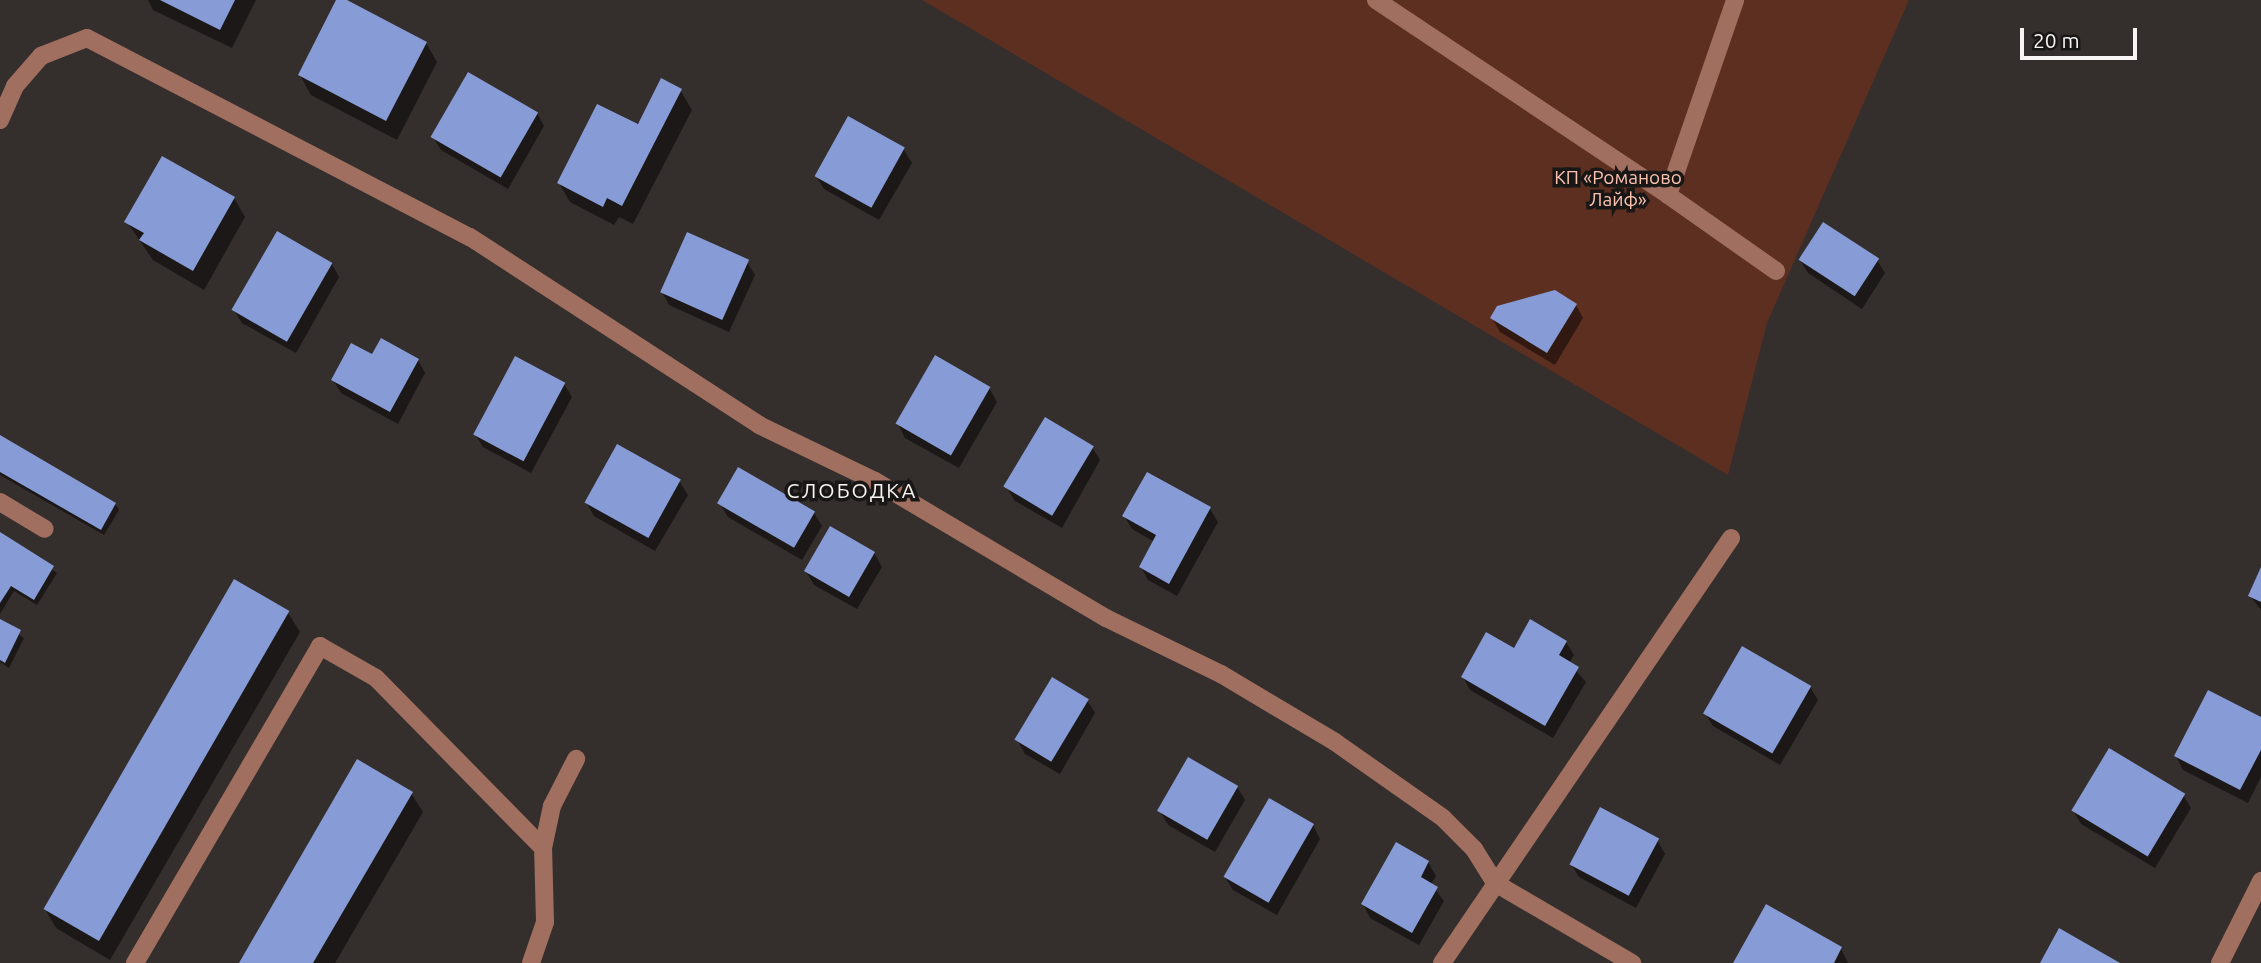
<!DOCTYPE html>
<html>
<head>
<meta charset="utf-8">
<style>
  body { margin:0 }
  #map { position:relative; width:2261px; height:963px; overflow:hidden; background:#342e2c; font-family:Ubuntu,sans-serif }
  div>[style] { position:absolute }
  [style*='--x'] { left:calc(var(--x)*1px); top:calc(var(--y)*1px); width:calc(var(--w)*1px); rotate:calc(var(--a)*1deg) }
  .green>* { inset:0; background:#5c2f21 }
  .shadow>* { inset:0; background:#0007 }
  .building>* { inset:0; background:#879cd7; transform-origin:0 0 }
  .minor>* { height:18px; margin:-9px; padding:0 9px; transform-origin:9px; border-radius:9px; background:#a06f5f }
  span { translate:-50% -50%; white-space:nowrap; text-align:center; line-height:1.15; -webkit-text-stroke:7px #191716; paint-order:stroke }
  .park-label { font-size:19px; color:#fcc2af }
  .neighbourhood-label { font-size:21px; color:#f8f4f3; letter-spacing:2px }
  .scale { position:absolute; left:2020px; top:28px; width:117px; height:32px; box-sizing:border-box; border:4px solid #f8f4f3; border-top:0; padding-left:9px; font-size:21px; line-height:24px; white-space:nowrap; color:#f8f4f3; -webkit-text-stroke:5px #191716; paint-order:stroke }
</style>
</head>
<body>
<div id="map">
  <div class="green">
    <div style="clip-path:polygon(922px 0,1909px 0,1767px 323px,1728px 475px)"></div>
  </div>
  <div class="shadow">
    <div style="clip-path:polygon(148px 0,256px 0,232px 48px,153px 10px)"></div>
    <div style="clip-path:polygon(338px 0,426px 43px,437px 62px,397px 140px,311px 95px,300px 75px)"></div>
    <div style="clip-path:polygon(680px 90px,692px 110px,633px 224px,619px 217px,614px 225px,570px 202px,559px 183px)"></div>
    <div style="clip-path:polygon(537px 113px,544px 126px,508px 189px,441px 150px,433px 137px)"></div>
    <div style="clip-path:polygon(904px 150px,912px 163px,879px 220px,824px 189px,816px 176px)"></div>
    <div style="clip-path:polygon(234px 198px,245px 217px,204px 290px,153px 260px,127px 222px)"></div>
    <div style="clip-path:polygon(1800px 260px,1877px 260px,1885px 273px,1862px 309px,1808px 273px)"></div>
    <div style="clip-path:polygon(747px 262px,755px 275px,729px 332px,669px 305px,662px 292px)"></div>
    <div style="clip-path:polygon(332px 264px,339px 277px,296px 353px,242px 323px,234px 310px)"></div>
    <div style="clip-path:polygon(1576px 305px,1583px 318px,1555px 365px,1500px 332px,1492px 318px)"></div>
    <div style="clip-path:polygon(372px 357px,418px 360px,425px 373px,398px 424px,341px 393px,333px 380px)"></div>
    <div style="clip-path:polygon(564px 384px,572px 397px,531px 473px,483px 447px,475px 434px)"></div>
    <div style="clip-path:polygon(989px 388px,997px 402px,959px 468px,905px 438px,898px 424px)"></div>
    <div style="clip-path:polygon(0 437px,115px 504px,119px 510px,104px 535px,0 475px)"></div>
    <div style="clip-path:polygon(1092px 447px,1100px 460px,1062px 528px,1015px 501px,1007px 488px)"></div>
    <div style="clip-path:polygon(680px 482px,688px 495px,655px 551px,594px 516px,586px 502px)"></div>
    <div style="clip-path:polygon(720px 504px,814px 513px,822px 526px,802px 560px,728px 517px)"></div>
    <div style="clip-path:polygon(1210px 509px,1218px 522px,1177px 596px,1148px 580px,1141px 567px,1155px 542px,1132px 529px,1124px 516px)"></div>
    <div style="clip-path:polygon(0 534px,57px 573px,37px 605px,14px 591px,0 614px)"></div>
    <div style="clip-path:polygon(874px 553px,882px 567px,857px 609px,814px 585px,806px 571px)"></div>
    <div style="clip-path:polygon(2261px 571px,2261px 610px,2250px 596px)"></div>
    <div style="clip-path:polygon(288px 613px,300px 632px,110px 960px,56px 928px,45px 909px)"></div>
    <div style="clip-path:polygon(0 621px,24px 638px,9px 668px,0 662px)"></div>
    <div style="clip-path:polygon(1566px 642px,1574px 655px,1569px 663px,1586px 682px,1553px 738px,1470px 690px,1463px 677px,1515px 650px)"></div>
    <div style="clip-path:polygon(1810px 687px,1818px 700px,1780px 765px,1713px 726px,1705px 713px)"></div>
    <div style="clip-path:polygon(1087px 700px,1095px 713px,1060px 774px,1025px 754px,1018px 741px)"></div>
    <div style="clip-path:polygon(2261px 719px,2261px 777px,2248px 803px,2183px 770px,2176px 756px)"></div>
    <div style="clip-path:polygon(1237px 787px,1245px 800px,1215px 852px,1168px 825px,1160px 811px)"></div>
    <div style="clip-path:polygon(411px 793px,423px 812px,335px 963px,241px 963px)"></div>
    <div style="clip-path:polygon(2183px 795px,2191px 808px,2155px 868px,2081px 824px,2073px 810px)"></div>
    <div style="clip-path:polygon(1313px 825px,1320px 839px,1277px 915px,1233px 890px,1225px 877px)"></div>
    <div style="clip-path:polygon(1657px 840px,1665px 854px,1636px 908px,1579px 877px,1571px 864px)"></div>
    <div style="clip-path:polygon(1428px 862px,1436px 876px,1431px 884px,1444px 901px,1419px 945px,1370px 918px,1363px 904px)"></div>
    <div style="clip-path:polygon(1841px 949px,1848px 963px,1735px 963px)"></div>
  </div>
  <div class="building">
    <div style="clip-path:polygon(160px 0,235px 0,220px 30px)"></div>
    <div style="clip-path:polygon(336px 0,347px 0,427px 42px,386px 121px,298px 75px)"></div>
    <div style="left:468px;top:72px;width:81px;height:75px;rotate:30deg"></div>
    <div style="clip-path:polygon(661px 78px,682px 89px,622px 206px,607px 198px,603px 207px,557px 183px,597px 104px,638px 124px)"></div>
    <div style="left:848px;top:116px;width:65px;height:69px;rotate:29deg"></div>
    <div style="clip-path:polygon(162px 156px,235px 197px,193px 271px,139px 240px,144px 233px,124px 222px)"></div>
    <div style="left:1823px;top:222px;width:67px;height:45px;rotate:33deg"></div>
    <div style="left:277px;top:231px;width:64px;height:91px;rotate:30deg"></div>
    <div style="left:687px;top:232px;width:68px;height:66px;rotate:24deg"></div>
    <div style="clip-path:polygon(1555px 290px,1577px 304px,1547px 353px,1490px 318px,1497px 306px)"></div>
    <div style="clip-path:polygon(381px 338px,419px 359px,390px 412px,331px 380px,351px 343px,372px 354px)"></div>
    <div style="left:935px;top:355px;width:64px;height:79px;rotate:30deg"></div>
    <div style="left:515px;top:356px;width:57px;height:89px;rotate:28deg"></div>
    <div style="left:1045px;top:417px;width:57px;height:81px;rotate:31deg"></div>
    <div style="clip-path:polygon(0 435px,116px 503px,101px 530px,0 472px)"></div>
    <div style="left:617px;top:444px;width:73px;height:67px;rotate:29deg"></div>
    <div style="left:738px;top:467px;width:89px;height:42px;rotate:30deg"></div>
    <div style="clip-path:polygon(1147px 472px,1211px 507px,1169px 584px,1139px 567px,1156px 535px,1122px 516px)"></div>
    <div style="left:830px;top:526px;width:52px;height:52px;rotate:30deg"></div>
    <div style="clip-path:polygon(0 532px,54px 566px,34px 600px,11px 586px,0 603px)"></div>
    <div style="clip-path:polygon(2261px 567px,2261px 602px,2248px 596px)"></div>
    <div style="left:234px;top:579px;width:64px;height:381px;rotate:30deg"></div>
    <div style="clip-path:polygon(0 619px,21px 630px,5px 663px,0 660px)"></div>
    <div style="clip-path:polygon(1530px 619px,1567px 641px,1559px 655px,1579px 667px,1545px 726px,1461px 677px,1486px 632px,1514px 648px)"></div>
    <div style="left:1742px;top:646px;width:80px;height:78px;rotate:30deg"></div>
    <div style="left:1052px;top:677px;width:43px;height:73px;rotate:31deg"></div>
    <div style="clip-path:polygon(2208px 690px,2261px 717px,2261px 750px,2240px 790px,2174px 756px)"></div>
    <div style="left:2109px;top:748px;width:89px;height:73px;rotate:31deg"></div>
    <div style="left:1188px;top:757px;width:58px;height:62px;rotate:30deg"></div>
    <div style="clip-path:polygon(357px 759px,413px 792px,313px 963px,239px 963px)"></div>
    <div style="left:1269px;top:798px;width:52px;height:91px;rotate:30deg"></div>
    <div style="left:1600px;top:807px;width:67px;height:65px;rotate:28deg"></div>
    <div style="clip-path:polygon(1396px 842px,1429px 861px,1421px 877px,1438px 887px,1412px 933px,1361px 904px)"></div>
    <div style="clip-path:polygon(1766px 904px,1842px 947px,1834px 963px,1733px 963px)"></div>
    <div style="clip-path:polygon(2059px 928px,2120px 963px,2040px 963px)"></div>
  </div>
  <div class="minor">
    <div style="--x:1376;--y:0;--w:351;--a:33.7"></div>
    <div style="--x:1668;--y:195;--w:206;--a:-71"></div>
    <div style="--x:0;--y:120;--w:37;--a:-66"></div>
    <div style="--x:15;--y:86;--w:40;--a:-49"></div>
    <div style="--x:41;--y:56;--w:49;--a:-21.4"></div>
    <div style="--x:87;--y:38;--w:432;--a:27.5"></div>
    <div style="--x:470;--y:237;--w:345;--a:33"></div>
    <div style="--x:759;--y:425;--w:129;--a:25.8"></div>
    <div style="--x:875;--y:481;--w:269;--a:30.7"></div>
    <div style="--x:1106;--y:618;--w:128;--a:26"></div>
    <div style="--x:1221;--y:674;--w:133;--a:30.8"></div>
    <div style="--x:1335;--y:742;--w:132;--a:35.1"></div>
    <div style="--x:1443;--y:818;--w:44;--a:45"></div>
    <div style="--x:1474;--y:849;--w:40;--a:58"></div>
    <div style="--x:1495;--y:883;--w:159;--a:30.3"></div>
    <div style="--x:1668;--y:195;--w:132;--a:35.1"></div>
    <div style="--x:0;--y:502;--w:52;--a:31"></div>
    <div style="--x:135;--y:963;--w:367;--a:-59.7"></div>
    <div style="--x:320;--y:646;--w:64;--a:29.7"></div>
    <div style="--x:376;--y:678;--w:238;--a:45.5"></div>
    <div style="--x:531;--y:963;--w:43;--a:-71.1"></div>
    <div style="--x:545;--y:922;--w:74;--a:-91.5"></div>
    <div style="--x:543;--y:848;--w:43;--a:-77.9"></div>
    <div style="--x:552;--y:806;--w:53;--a:-62.9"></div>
    <div style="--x:1442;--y:963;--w:514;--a:-55.78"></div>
    <div style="--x:2220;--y:963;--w:92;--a:-63.4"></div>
  </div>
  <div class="park-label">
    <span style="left:1618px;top:189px">КП «Романово<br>Лайф»</span>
  </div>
  <div class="neighbourhood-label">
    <span style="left:852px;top:490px">СЛОБОДКА</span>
  </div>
  <div class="scale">20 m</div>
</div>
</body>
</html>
